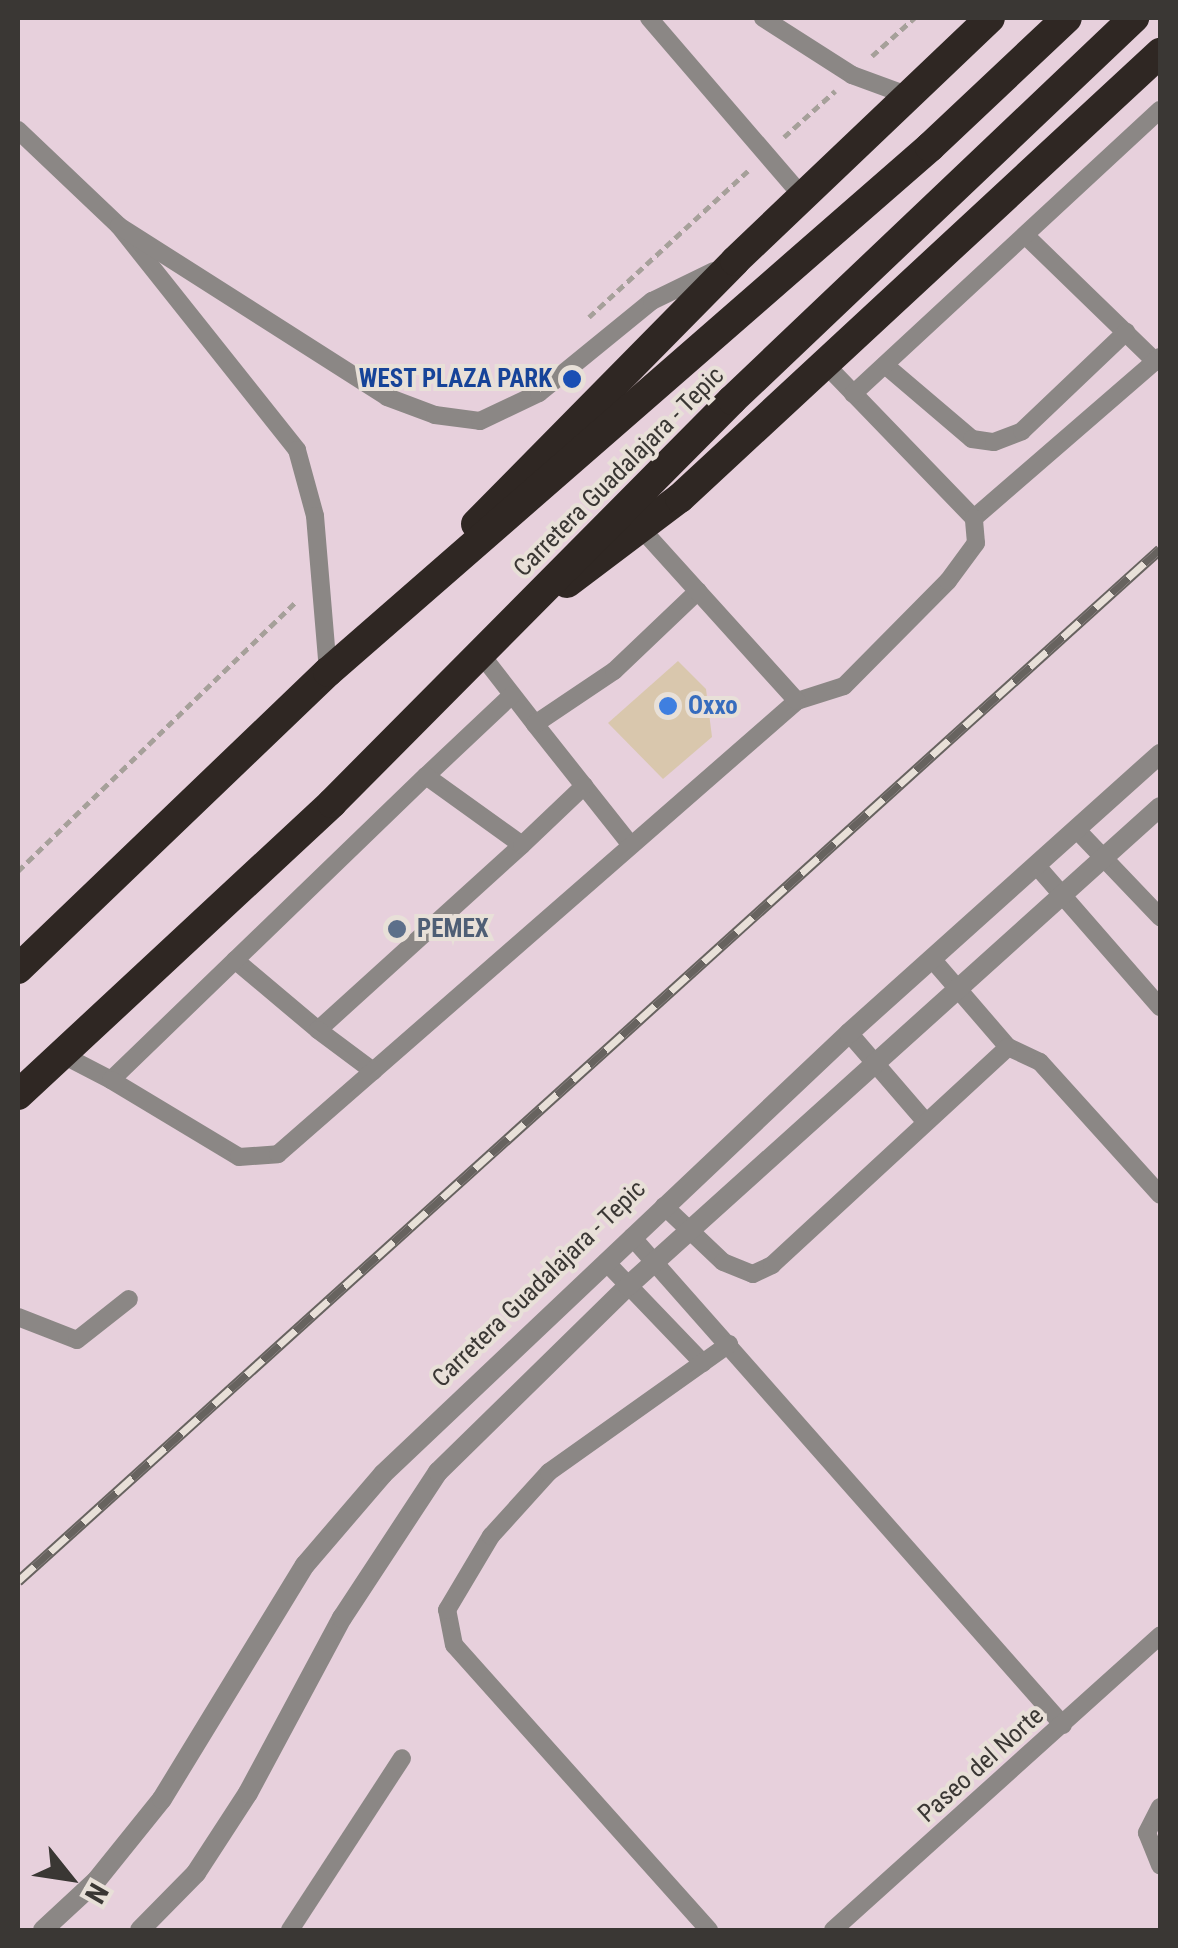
<!DOCTYPE html>
<html>
<head>
<meta charset="utf-8">
<style>
  body { margin:0 }
  #map { position:relative; width:1178px; height:1948px; overflow:hidden; background:#e8e0d8; font-family:"Roboto Condensed",sans-serif }
  div>[style] { position:absolute }
  [style*='--x'] { left:calc(var(--x)*1px); top:calc(var(--y)*1px); width:calc(var(--w)*1px); rotate:calc(var(--a)*1deg) }
  .industrial>* { inset:0; background:#e7d0dc; transform-origin:0 0 }
  .building>* { inset:0; background:#d9c7ad }
  .path>* { height:5px; margin-top:-2.5px; transform-origin:0; background:repeating-linear-gradient(90deg,#a6a09a 0 8px,transparent 0 13px) }
  .lane>* { height:18px; margin:-9px; padding:0 9px; transform-origin:9px; border-radius:9px; background:#8b8785 }
  .street>* { height:20px; margin:-10px; padding:0 10px; transform-origin:10px; border-radius:10px; background:#8b8785 }
  .highway>* { height:30px; margin:-15px; padding:0 15px; transform-origin:15px; border-radius:15px; background:#2f2723 }
  .rail>* { height:11px; margin-top:-5.5px; transform-origin:0; background:repeating-linear-gradient(90deg,#e8e0d8 0 22px,#67635f 0 44px); box-sizing:border-box; border-block:2px solid #67635f }
  .dots>* { width:28px; height:28px; translate:-50% -50%; box-sizing:border-box; border:5px solid #e8e0d8; border-radius:50% }
  span { translate:-50% -50%; white-space:nowrap; text-align:center; line-height:1.15; -webkit-text-stroke:8px #e8e0d8; paint-order:stroke }
  .transit-label { font-size:25px; color:#164399; font-weight:700 }
  .right { translate:-100% -50%; text-align:right }
  .street-label { font-size:25px; color:#3a3734 }
  .shop-label { font-size:25px; color:#366cbe; font-weight:700 }
  .left { translate:0 -50%; text-align:left }
  .service-label { font-size:25px; color:#4e5e75; font-weight:700 }
  .frame { position:absolute; inset:0; border:20px solid #3a3734; pointer-events:none }
  .north { position:absolute; left:20px; top:1828px; width:100px; height:100px; -webkit-text-stroke:8px #e8e0d8; paint-order:stroke; rotate:120deg; font-size:28px; font-weight:700; line-height:40px; text-align:center; color:#3a3734 }
  .north::after { content:''; display:block; margin:auto; width:35px; height:45px; background:#3a3734; clip-path:polygon(50% 0,100% 100%,50% 72%,0 100%) }
</style>
</head>
<body>
<div id="map">
  <div class="industrial">
    <div style="left:18px;top:18px;width:1142px;height:1912px"></div>
  </div>
  <div class="building">
    <div style="clip-path:polygon(678px 661px,706px 689px,712px 737px,663px 779px,608px 723px)"></div>
  </div>
  <div class="path">
    <div style="--x:872;--y:56;--w:57;--a:-42.1"></div>
    <div style="--x:784;--y:137;--w:69;--a:-42"></div>
    <div style="--x:589;--y:317;--w:219;--a:-42.6"></div>
    <div style="--x:18;--y:871;--w:387;--a:-44.1"></div>
  </div>
  <div class="lane">
    <div style="--x:649;--y:18;--w:236;--a:49.3"></div>
    <div style="--x:763;--y:18;--w:106;--a:32.6"></div>
    <div style="--x:852;--y:75;--w:61;--a:20.2"></div>
    <div style="--x:18;--y:130;--w:139;--a:43.5"></div>
    <div style="--x:119;--y:226;--w:286;--a:51.5"></div>
    <div style="--x:297;--y:450;--w:68;--a:74.7"></div>
    <div style="--x:315;--y:516;--w:157;--a:85.2"></div>
    <div style="--x:119;--y:226;--w:318;--a:32.5"></div>
    <div style="--x:387;--y:397;--w:51;--a:20.6"></div>
    <div style="--x:435;--y:415;--w:45;--a:7.6"></div>
    <div style="--x:480;--y:421;--w:65;--a:-25.4"></div>
    <div style="--x:539;--y:393;--w:146;--a:-39.2"></div>
    <div style="--x:652;--y:301;--w:69;--a:-25.8"></div>
    <div style="--x:1026;--y:236;--w:181;--a:44.1"></div>
    <div style="--x:826;--y:365;--w:213;--a:46"></div>
    <div style="--x:974;--y:518;--w:246;--a:-40.9"></div>
    <div style="--x:885;--y:365;--w:114;--a:40.4"></div>
    <div style="--x:972;--y:439;--w:22;--a:8"></div>
    <div style="--x:994;--y:442;--w:30;--a:-21"></div>
    <div style="--x:1022;--y:431;--w:144;--a:-43.6"></div>
    <div style="--x:853;--y:394;--w:418;--a:-42.8"></div>
    <div style="--x:480;--y:653;--w:90;--a:52.2"></div>
    <div style="--x:797;--y:701;--w:49;--a:-17.7"></div>
    <div style="--x:844;--y:686;--w:148;--a:-45.3"></div>
    <div style="--x:948;--y:581;--w:47;--a:-53.6"></div>
    <div style="--x:976;--y:543;--w:25;--a:-95"></div>
    <div style="--x:426;--y:776;--w:118;--a:-43.3"></div>
    <div style="--x:1076;--y:829;--w:122;--a:46.3"></div>
    <div style="--x:630;--y:844;--w:153;--a:-128.4"></div>
    <div style="--x:535;--y:724;--w:95;--a:-33.9"></div>
    <div style="--x:614;--y:671;--w:116;--a:-43.6"></div>
    <div style="--x:1036;--y:865;--w:189;--a:48.9"></div>
    <div style="--x:932;--y:959;--w:116;--a:49.2"></div>
    <div style="--x:1008;--y:1047;--w:35;--a:25"></div>
    <div style="--x:1040;--y:1062;--w:179;--a:47.9"></div>
    <div style="--x:235;--y:960;--w:109;--a:40.1"></div>
    <div style="--x:318;--y:1030;--w:275;--a:-42.2"></div>
    <div style="--x:318;--y:1030;--w:69;--a:36.7"></div>
    <div style="--x:849;--y:1033;--w:116;--a:49.2"></div>
    <div style="--x:61;--y:1054;--w:56;--a:27.5"></div>
    <div style="--x:111;--y:1080;--w:438;--a:-44"></div>
    <div style="--x:426;--y:776;--w:118;--a:35.7"></div>
    <div style="--x:522;--y:845;--w:86;--a:-43.6"></div>
    <div style="--x:111;--y:1080;--w:149;--a:31"></div>
    <div style="--x:239;--y:1157;--w:39;--a:-4"></div>
    <div style="--x:278;--y:1154;--w:689;--a:-41.12"></div>
    <div style="--x:797;--y:701;--w:240;--a:-132.1"></div>
    <div style="--x:664;--y:1206;--w:81;--a:43.5"></div>
    <div style="--x:723;--y:1262;--w:32;--a:22"></div>
    <div style="--x:753;--y:1274;--w:21;--a:-25"></div>
    <div style="--x:772;--y:1265;--w:321;--a:-42.7"></div>
    <div style="--x:632;--y:1237;--w:651;--a:48.55"></div>
    <div style="--x:606;--y:1262;--w:140;--a:46.2"></div>
    <div style="--x:18;--y:1317;--w:63;--a:21.3"></div>
    <div style="--x:77;--y:1340;--w:66;--a:-38.3"></div>
    <div style="--x:1160;--y:1807;--w:29;--a:117"></div>
    <div style="--x:1147;--y:1833;--w:35;--a:68"></div>
    <div style="--x:290;--y:1930;--w:205;--a:-56.9"></div>
    <div style="--x:709;--y:1930;--w:382;--a:-131.8"></div>
    <div style="--x:454;--y:1645;--w:36;--a:-101"></div>
    <div style="--x:447;--y:1610;--w:86;--a:-59.3"></div>
    <div style="--x:491;--y:1536;--w:86;--a:-47.8"></div>
    <div style="--x:549;--y:1472;--w:221;--a:-35.4"></div>
    <div style="--x:833;--y:1930;--w:440;--a:-42"></div>
  </div>
  <div class="street">
    <div style="--x:43;--y:1930;--w:72;--a:-42.8"></div>
    <div style="--x:96;--y:1881;--w:105;--a:-51.2"></div>
    <div style="--x:162;--y:1799;--w:274;--a:-58.6"></div>
    <div style="--x:305;--y:1565;--w:120;--a:-49.4"></div>
    <div style="--x:383;--y:1474;--w:642;--a:-43.42"></div>
    <div style="--x:849;--y:1033;--w:418;--a:-41.9"></div>
    <div style="--x:140;--y:1930;--w:80;--a:-45.5"></div>
    <div style="--x:196;--y:1873;--w:95;--a:-57"></div>
    <div style="--x:248;--y:1793;--w:199;--a:-61.8"></div>
    <div style="--x:342;--y:1618;--w:175;--a:-56.7"></div>
    <div style="--x:438;--y:1472;--w:266;--a:-44.4"></div>
    <div style="--x:628;--y:1286;--w:716;--a:-42"></div>
  </div>
  <div class="highway">
    <div style="--x:476;--y:524;--w:369;--a:-45.4"></div>
    <div style="--x:735;--y:261;--w:352;--a:-43.6"></div>
    <div style="--x:567;--y:583;--w:141;--a:-37"></div>
    <div style="--x:680;--y:498;--w:655;--a:-42.83"></div>
    <div style="--x:18;--y:969;--w:429;--a:-43.8"></div>
    <div style="--x:328;--y:672;--w:799;--a:-41.09"></div>
    <div style="--x:930;--y:147;--w:188;--a:-43.3"></div>
    <div style="--x:18;--y:1095;--w:429;--a:-42.9"></div>
    <div style="--x:332;--y:803;--w:568;--a:-45.21"></div>
    <div style="--x:732;--y:400;--w:555;--a:-43.54"></div>
  </div>
  <div class="rail">
    <div style="--x:18;--y:1581;--w:1539;--a:-42.1"></div>
  </div>
  <div class="dots">
    <div style="left:572px;top:379px;background:#1a4fb4"></div>
    <div style="left:668px;top:706px;background:#3f7fe0"></div>
    <div style="left:397px;top:929px;background:#5c6f8a"></div>
  </div>
  <div class="transit-label">
    <span class="right" style="left:552px;top:379px">WEST PLAZA PARK</span>
  </div>
  <div class="street-label">
    <span style="left:619px;top:472px;rotate:-45deg">Carretera Guadalajara - Tepic</span>
    <span style="left:539px;top:1284px;rotate:-44deg">Carretera Guadalajara - Tepic</span>
    <span style="left:981px;top:1765px;rotate:-42deg">Paseo del Norte</span>
  </div>
  <div class="shop-label">
    <span class="left" style="left:688px;top:706px">Oxxo</span>
  </div>
  <div class="service-label">
    <span class="left" style="left:417px;top:929px">PEMEX</span>
  </div>
  <div class="frame"></div>
  <div class="north">N</div>
</div>
</body>
</html>
